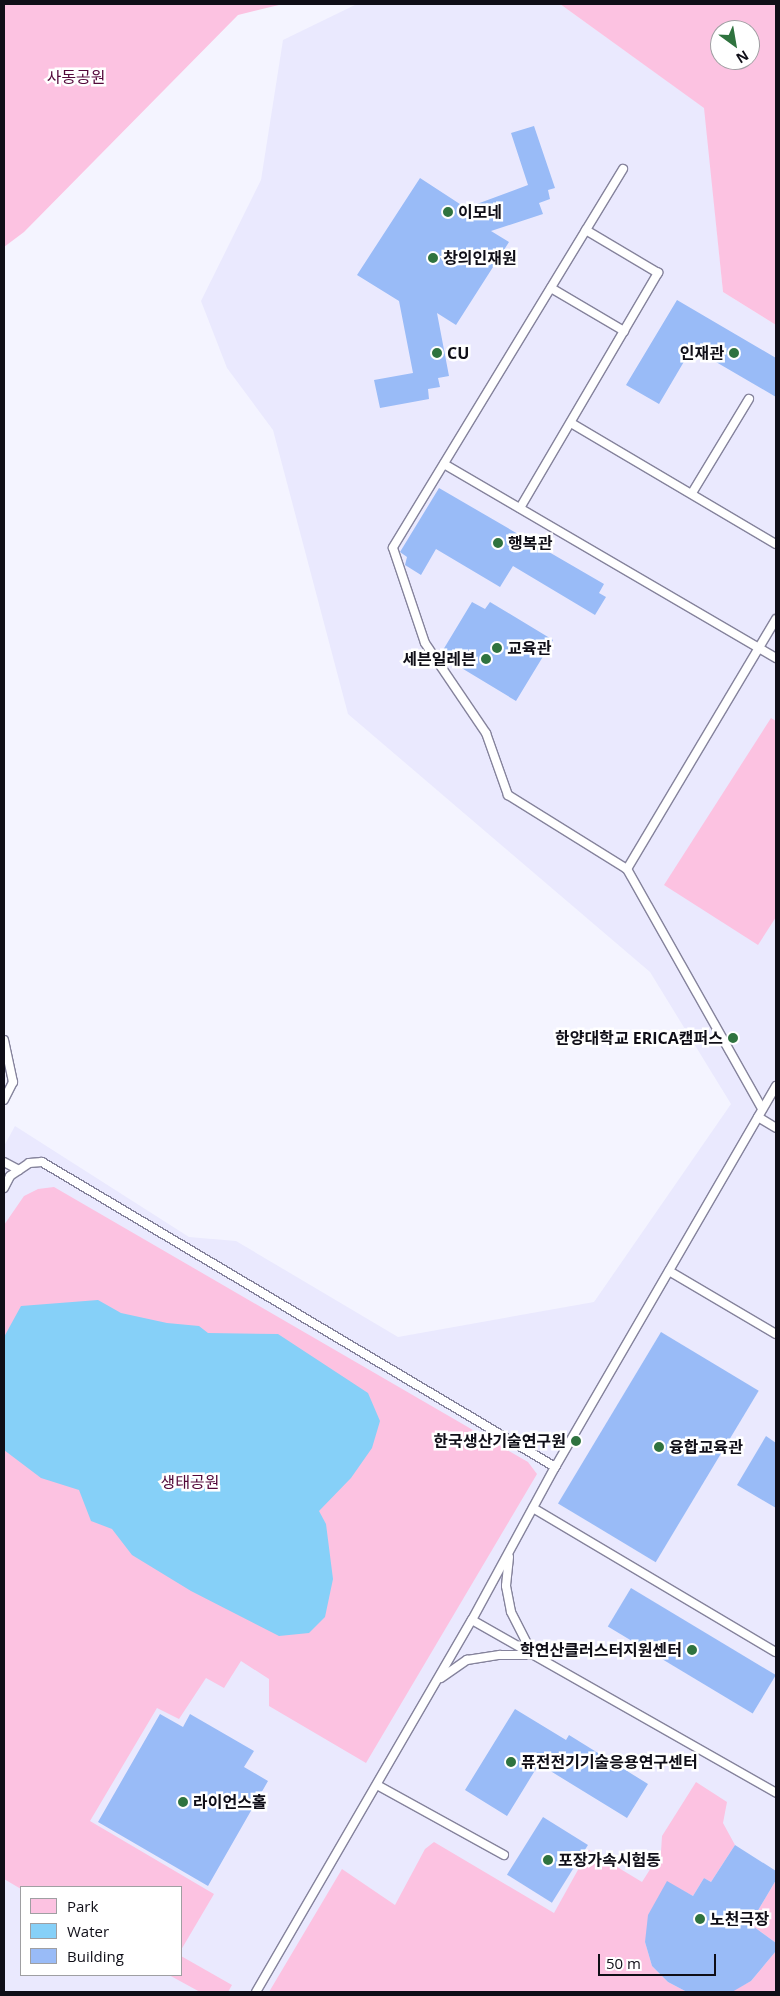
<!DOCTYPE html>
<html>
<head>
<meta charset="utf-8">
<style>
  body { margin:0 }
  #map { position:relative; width:780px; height:1996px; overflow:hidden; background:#f4f4ff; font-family:"Open Sans","Noto Sans KR",sans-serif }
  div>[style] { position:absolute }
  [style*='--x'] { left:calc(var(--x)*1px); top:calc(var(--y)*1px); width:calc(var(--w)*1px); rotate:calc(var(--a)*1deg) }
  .built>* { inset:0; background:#eae9fe }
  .green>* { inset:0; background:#fcc2e1 }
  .water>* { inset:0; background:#86d0f8 }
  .building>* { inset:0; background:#99bbf7; transform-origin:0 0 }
  .roads { filter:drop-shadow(1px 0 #85839c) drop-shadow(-1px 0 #85839c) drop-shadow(0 1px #85839c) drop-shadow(0 -1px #85839c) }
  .lane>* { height:8px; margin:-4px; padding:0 4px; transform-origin:4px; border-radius:4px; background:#fff }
  .dots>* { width:14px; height:14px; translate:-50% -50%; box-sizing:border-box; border:2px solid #fff; border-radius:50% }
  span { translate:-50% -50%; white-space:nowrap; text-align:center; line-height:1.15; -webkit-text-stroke:5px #fff; paint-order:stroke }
  .park-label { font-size:16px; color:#53083a }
  .poi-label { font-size:16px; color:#0f0e17; font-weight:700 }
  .left { translate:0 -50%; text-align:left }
  .right { translate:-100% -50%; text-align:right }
  .frame { position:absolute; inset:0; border:5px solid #0f0e17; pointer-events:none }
  .legend { position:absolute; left:20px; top:1886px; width:162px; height:90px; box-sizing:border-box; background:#fff; border:1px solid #9f9fa2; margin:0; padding:6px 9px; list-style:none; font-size:15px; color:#0f0e17 }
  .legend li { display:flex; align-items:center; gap:10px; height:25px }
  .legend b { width:25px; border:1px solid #9f9fa2 }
  .north { position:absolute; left:710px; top:20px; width:50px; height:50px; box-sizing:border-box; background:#fff; border:1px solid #9f9fa2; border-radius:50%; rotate:148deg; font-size:14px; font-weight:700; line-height:20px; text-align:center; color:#0f0e17 }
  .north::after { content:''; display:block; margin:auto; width:18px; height:22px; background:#2f733f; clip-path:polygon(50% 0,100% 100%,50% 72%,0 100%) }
  .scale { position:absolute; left:598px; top:1954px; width:118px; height:22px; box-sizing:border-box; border:2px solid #0f0e17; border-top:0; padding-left:6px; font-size:15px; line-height:18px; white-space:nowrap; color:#0f0e17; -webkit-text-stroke:4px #fff; paint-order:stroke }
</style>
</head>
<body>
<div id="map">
  <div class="built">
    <div style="clip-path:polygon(evenodd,357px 4px,560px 4px,705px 108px,723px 292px,776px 325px,776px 1992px,4px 1992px,4px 1146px,15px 1126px,189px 1237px,236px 1241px,398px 1337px,594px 1302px,731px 1104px,650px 972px,348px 714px,273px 430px,227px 368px,201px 301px,261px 180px,283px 40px,357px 4px,21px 1887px,181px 1887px,181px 1975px,21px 1975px,21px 1887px)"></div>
  </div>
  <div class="green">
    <div style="clip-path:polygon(4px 4px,283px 4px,238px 15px,24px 232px,4px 247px)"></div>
    <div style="clip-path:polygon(evenodd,560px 4px,776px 4px,776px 325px,723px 292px,704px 108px,560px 4px,720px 30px,750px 30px,750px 60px,720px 60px,720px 30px)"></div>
    <div style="clip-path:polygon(771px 718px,776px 721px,776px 917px,758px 945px,664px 885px)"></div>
    <div style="clip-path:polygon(54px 1187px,528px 1462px,537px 1474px,366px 1763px,269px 1706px,269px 1679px,241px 1661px,224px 1688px,206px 1678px,179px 1719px,157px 1708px,90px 1821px,214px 1894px,181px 1950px,181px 1887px,21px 1889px,4px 1879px,4px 1225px,24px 1196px,38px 1189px)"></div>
    <div style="clip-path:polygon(696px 1782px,727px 1802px,723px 1823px,735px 1845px,711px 1882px,704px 1878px,693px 1896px,667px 1882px,645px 1942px,652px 1966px,668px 1982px,687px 1992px,269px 1992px,342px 1869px,395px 1905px,425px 1849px,434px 1842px,554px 1913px,589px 1850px,642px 1882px,661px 1852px,662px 1836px)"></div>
    <div style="clip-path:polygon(776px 1880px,776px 1943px,750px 1924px)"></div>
    <div style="clip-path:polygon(776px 1951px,776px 1992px,730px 1992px,751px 1981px)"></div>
    <div style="clip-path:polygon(181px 1956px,232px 1985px,228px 1992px,200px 1992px,169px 1975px,181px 1975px)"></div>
  </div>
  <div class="water">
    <div style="clip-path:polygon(98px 1300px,121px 1313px,167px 1323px,199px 1326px,208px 1333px,278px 1334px,368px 1393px,380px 1421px,372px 1448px,351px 1478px,319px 1511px,326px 1524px,333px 1579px,325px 1617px,309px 1633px,279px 1636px,191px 1591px,132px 1555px,112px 1529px,91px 1521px,79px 1490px,41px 1478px,4px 1450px,4px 1337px,21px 1306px)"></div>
  </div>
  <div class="building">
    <div style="clip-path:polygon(534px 126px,555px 188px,548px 190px,550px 199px,539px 203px,543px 214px,491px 231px,509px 242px,456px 325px,437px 313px,449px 376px,438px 378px,440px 387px,428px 389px,429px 399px,380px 408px,374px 380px,413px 373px,399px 301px,357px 275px,420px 178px,466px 208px,528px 185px,511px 133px)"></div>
    <div style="clip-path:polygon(677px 300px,776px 358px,776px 397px,692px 348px,659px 404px,626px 385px)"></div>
    <div style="clip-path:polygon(439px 488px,604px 584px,599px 593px,606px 597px,595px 615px,513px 566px,500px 587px,436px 549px,421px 575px,405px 565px,407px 557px,400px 552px)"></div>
    <div style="clip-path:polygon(472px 602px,485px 609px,490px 602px,553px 640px,516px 701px,440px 655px)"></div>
    <div style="left:661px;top:1332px;width:114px;height:200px;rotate:31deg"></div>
    <div style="clip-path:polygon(766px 1436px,776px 1443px,776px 1508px,737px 1485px)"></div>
    <div style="left:631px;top:1588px;width:169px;height:45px;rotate:31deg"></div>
    <div style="clip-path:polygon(515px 1709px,566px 1740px,569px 1735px,648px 1784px,627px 1818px,539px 1764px,507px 1816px,465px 1790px)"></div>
    <div style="clip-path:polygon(160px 1714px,183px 1727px,190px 1714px,254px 1751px,244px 1767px,268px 1781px,208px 1886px,98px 1822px)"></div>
    <div style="left:543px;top:1817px;width:53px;height:68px;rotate:32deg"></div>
    <div style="clip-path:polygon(735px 1845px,776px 1871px,776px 1880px,750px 1924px,776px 1943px,776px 1951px,751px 1981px,732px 1992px,687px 1992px,668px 1982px,652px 1966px,645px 1942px,648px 1915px,667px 1881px,693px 1896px,704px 1878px,711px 1882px)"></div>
  </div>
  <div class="roads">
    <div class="lane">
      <div style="--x:623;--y:169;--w:443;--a:121.3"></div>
      <div style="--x:393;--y:548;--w:100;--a:71.4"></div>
      <div style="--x:425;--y:643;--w:109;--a:55.9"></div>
      <div style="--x:486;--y:733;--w:66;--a:70.5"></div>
      <div style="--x:508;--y:795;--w:140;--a:31.9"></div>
      <div style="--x:627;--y:869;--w:275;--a:60.6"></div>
      <div style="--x:551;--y:288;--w:85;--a:30.5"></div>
      <div style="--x:571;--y:423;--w:238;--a:30.6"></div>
      <div style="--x:444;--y:464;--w:385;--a:30.3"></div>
      <div style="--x:692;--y:493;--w:110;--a:-58.8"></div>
      <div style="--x:520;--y:508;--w:273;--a:-59.6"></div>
      <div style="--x:658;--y:273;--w:84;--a:-149.2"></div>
      <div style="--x:627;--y:869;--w:291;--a:-59.2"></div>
      <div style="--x:4;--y:1040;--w:43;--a:77.9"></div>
      <div style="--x:13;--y:1082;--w:20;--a:117"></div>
      <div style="--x:776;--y:1086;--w:440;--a:120.1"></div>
      <div style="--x:555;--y:1467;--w:174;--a:118.5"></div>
      <div style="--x:472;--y:1620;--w:350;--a:29.6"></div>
      <div style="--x:758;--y:1117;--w:21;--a:31"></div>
      <div style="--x:4;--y:1162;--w:17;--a:28"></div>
      <div style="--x:4;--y:1188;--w:13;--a:-63"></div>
      <div style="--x:10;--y:1176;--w:23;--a:-34"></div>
      <div style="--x:29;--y:1163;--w:13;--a:-4"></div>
      <div style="--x:42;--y:1162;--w:597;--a:30.73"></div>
      <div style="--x:669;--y:1271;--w:124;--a:30.5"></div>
      <div style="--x:533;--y:1508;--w:282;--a:30.7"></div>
      <div style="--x:509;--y:1557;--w:29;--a:96"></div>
      <div style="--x:506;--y:1586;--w:26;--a:79"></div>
      <div style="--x:511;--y:1612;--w:46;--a:62.9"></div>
      <div style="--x:441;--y:1678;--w:32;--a:-35"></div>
      <div style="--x:467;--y:1660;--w:33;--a:-9"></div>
      <div style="--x:500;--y:1655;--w:31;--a:0"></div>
      <div style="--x:377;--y:1785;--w:145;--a:28.9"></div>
      <div style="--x:256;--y:1992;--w:430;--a:-59.9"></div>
    </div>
  </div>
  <div class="dots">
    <div style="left:448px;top:212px;background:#2f733f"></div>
    <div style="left:433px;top:258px;background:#2f733f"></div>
    <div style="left:437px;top:353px;background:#2f733f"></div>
    <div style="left:734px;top:353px;background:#2f733f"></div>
    <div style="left:498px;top:543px;background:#2f733f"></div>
    <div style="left:497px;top:648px;background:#2f733f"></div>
    <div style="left:486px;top:659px;background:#2f733f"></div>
    <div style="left:733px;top:1038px;background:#2f733f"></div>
    <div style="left:576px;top:1441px;background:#2f733f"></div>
    <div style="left:659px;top:1447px;background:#2f733f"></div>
    <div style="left:692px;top:1650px;background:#2f733f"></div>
    <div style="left:511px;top:1762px;background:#2f733f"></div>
    <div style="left:183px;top:1802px;background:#2f733f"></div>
    <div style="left:548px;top:1860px;background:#2f733f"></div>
    <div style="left:700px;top:1919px;background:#2f733f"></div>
  </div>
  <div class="park-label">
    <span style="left:76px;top:77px">사동공원</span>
    <span style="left:190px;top:1482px">생태공원</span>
  </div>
  <div class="poi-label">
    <span class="left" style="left:458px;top:212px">이모네</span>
    <span class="left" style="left:443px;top:258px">창의인재원</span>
    <span class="left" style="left:447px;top:353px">CU</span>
    <span class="right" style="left:724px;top:353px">인재관</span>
    <span class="left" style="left:508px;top:543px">행복관</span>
    <span class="left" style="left:507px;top:648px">교육관</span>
    <span class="right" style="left:476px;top:659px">세븐일레븐</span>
    <span class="right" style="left:723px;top:1038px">한양대학교 ERICA캠퍼스</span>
    <span class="right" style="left:566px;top:1441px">한국생산기술연구원</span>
    <span class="left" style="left:669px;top:1447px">융합교육관</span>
    <span class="right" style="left:682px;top:1650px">학연산클러스터지원센터</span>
    <span class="left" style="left:521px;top:1762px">퓨전전기기술응용연구센터</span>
    <span class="left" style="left:193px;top:1802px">라이언스홀</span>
    <span class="left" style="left:558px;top:1860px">포장가속시험동</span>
    <span class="left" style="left:710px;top:1919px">노천극장</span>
  </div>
  <div class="frame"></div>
  <ul class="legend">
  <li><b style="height:14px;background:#fcc2e1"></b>Park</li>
  <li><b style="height:14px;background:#86d0f8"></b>Water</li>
  <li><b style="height:14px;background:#99bbf7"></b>Building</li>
  </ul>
  <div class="north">N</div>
  <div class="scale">50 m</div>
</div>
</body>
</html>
